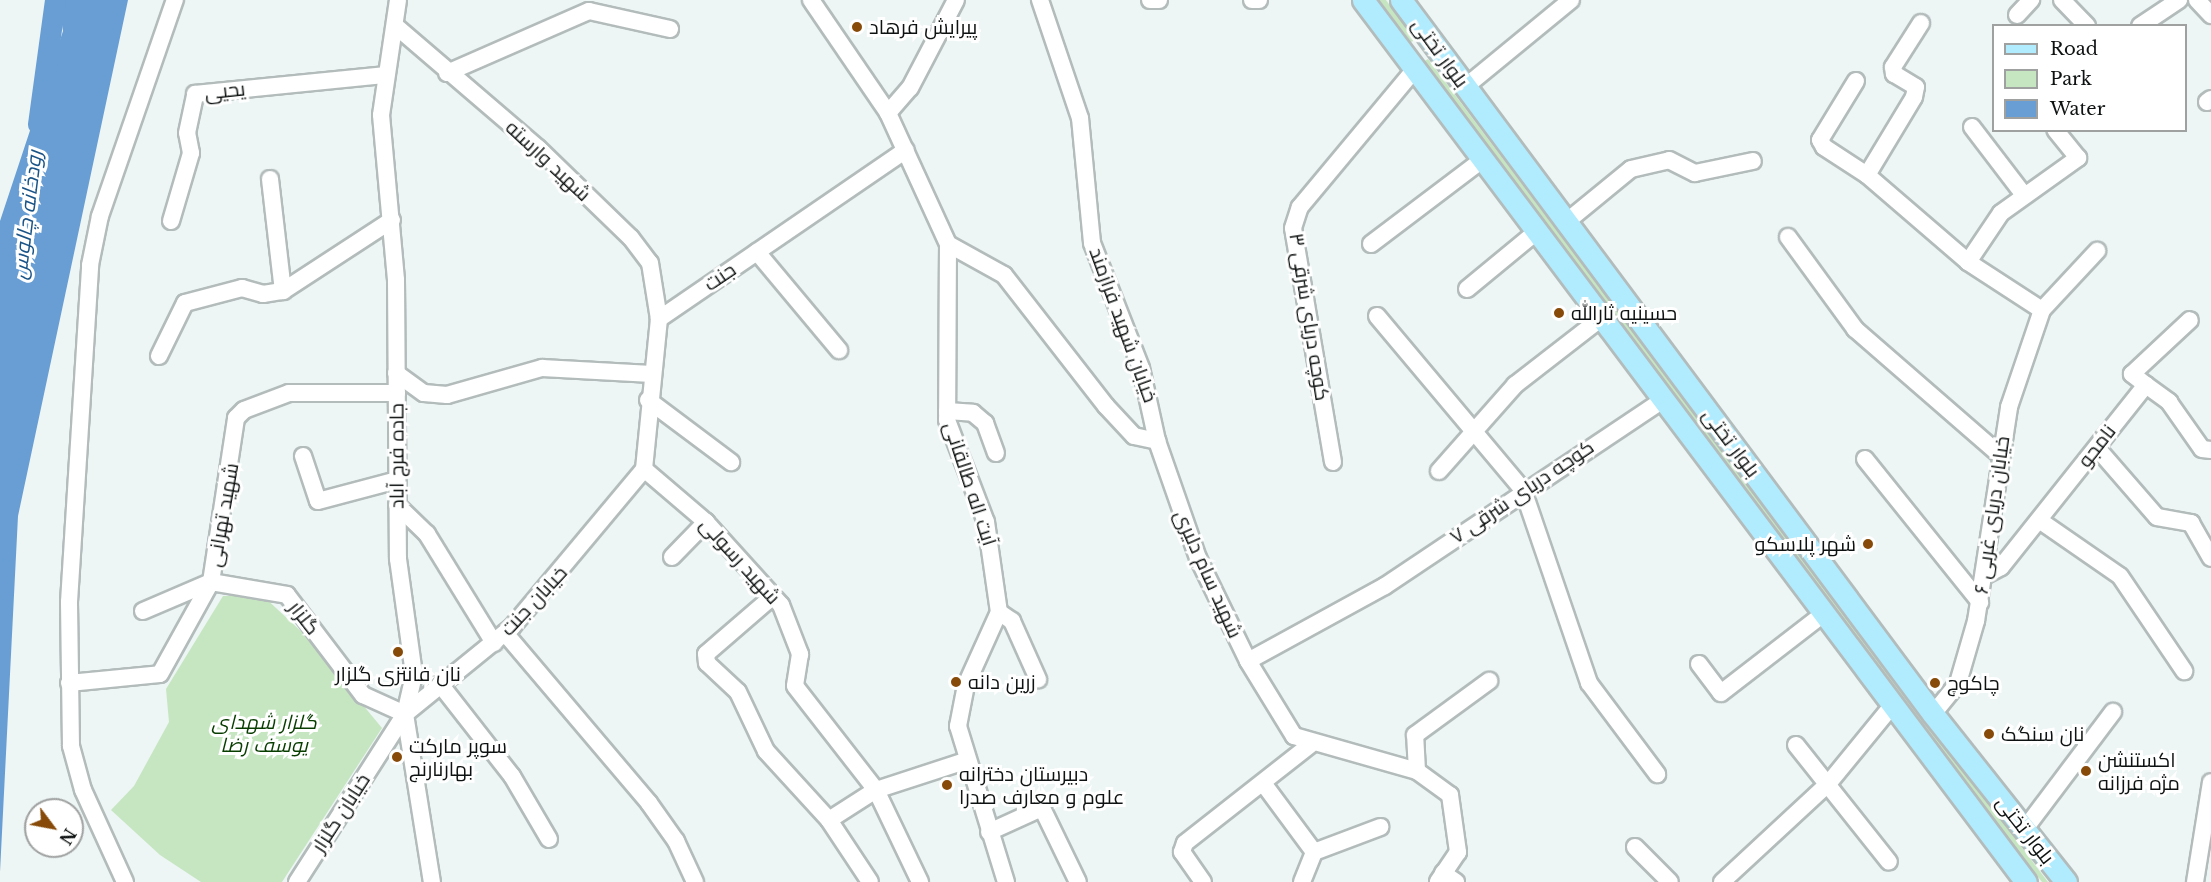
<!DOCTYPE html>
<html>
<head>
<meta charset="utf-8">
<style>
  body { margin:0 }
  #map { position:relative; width:2211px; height:882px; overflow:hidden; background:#edf5f5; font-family:"Libre Baskerville",Cairo,serif }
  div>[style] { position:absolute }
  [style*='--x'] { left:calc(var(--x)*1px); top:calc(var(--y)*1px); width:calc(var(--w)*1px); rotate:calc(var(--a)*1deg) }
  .green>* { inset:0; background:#c6e6c1 }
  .water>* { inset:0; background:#689ed4 }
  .river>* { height:21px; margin:-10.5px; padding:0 10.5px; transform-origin:10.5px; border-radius:10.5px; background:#689ed4 }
  .roads { filter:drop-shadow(2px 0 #b3bbbb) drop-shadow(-2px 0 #b3bbbb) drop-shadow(0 2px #b3bbbb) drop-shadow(0 -2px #b3bbbb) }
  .minor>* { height:16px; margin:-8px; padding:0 8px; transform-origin:8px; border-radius:8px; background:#fff }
  .major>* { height:21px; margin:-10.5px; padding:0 10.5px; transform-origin:10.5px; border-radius:10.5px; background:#b1ebfe }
  .dots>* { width:16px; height:16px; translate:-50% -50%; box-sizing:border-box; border:3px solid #fff; border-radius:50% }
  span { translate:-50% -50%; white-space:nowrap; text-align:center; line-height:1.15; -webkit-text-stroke:6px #fff; paint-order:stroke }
  .poi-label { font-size:20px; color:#0f1212 }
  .left { translate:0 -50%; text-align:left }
  .right { translate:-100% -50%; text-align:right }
  .street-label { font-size:20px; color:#0f1212 }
  .park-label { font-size:20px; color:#083d00; font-style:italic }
  .water-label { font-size:21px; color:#1a5487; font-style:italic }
  .legend { position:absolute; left:1992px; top:24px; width:195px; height:108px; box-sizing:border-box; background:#fff; border:2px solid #9fa0a0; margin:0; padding:8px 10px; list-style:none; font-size:18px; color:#0f1212 }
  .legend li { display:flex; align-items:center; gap:12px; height:30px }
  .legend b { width:30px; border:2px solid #9fa0a0 }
  .north { position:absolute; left:24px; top:798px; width:60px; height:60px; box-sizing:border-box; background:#fff; border:2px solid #9fa0a0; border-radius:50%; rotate:122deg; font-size:16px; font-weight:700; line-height:24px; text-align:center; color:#0f1212 }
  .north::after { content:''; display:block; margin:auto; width:21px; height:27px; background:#874a08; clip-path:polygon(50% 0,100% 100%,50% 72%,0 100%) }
</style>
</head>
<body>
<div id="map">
  <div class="green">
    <div style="clip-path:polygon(1379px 0,1386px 0,1415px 40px,1411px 42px)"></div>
    <div style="clip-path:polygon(1428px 59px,1792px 544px,2048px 882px,2042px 882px,1971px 789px,1423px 62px)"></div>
    <div style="clip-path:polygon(262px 595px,304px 634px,382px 728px,282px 882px,201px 882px,160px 855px,111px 810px,134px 786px,169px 722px,166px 689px,223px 596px)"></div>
  </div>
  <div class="water">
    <div style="clip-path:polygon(58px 0,128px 0,18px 516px,0 872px,0 221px,63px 31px)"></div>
  </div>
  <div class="river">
    <div style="--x:38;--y:124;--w:125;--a:-82.2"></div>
  </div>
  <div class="roads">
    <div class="minor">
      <div style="--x:398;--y:0;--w:116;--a:98.4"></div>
      <div style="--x:381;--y:115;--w:166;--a:84.8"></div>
      <div style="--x:396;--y:280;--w:279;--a:89.6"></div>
      <div style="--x:398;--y:559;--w:117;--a:82.1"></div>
      <div style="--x:414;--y:675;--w:40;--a:103"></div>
      <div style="--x:405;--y:714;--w:170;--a:80.9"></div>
      <div style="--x:811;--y:0;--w:137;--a:55.7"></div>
      <div style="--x:888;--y:113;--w:144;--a:65.4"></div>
      <div style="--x:948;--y:244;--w:176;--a:90.3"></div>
      <div style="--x:947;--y:420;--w:109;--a:69.1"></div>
      <div style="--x:986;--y:522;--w:91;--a:81.8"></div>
      <div style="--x:999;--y:612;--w:80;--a:114.3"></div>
      <div style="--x:966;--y:685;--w:42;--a:101"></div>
      <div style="--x:958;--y:726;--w:163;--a:72.9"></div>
      <div style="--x:1040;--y:0;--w:125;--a:71.3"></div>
      <div style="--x:1080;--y:118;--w:126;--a:84.5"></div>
      <div style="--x:1092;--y:243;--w:134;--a:68.6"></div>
      <div style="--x:1141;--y:368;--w:75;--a:77.6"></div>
      <div style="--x:1150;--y:0;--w:9;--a:0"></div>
      <div style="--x:1252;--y:0;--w:7;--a:0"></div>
      <div style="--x:2062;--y:0;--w:36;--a:46"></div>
      <div style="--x:2197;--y:0;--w:21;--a:47"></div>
      <div style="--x:2017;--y:15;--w:21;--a:-47"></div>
      <div style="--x:2140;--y:26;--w:47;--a:-33.7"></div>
      <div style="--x:398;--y:28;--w:184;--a:40.6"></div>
      <div style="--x:538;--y:148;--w:129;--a:44.1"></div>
      <div style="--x:631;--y:238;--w:31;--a:53"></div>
      <div style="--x:650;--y:263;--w:57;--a:80.9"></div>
      <div style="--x:447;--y:73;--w:155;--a:-23.6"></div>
      <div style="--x:589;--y:11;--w:83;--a:12.5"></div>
      <div style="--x:1856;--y:81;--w:69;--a:121.4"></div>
      <div style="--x:1820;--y:140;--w:8;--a:60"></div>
      <div style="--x:1824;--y:147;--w:51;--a:33.1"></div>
      <div style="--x:1867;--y:175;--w:133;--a:40.7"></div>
      <div style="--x:1968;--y:262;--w:88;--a:33"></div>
      <div style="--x:1465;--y:87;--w:137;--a:-39.4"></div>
      <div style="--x:2207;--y:102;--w:5;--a:-37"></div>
      <div style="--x:888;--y:113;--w:33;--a:-49"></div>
      <div style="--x:910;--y:88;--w:99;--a:-62.4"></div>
      <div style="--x:1972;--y:127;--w:86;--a:52.6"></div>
      <div style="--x:1867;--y:175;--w:91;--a:-58.9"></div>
      <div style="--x:1914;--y:97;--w:10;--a:-79"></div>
      <div style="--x:1916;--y:87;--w:26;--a:-149"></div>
      <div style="--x:1894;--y:74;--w:7;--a:-98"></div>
      <div style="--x:1893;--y:67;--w:52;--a:-57.5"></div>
      <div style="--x:270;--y:179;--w:113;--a:83.4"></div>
      <div style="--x:171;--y:221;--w:71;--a:-73.6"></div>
      <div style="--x:191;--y:153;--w:20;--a:-101"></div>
      <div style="--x:187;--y:133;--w:40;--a:-78"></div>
      <div style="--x:195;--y:94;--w:192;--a:-5.7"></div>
      <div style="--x:1565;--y:223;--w:85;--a:-39.3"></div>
      <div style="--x:1631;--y:169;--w:39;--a:-13"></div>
      <div style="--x:1669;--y:160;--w:29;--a:27"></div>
      <div style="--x:1695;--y:173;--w:59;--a:-11.7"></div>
      <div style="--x:1788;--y:237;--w:114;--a:53.9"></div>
      <div style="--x:1855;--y:329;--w:191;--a:41"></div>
      <div style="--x:948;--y:244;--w:64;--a:29"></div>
      <div style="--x:1004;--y:275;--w:166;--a:52.1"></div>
      <div style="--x:1106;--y:406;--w:41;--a:47"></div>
      <div style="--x:1134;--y:436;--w:24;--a:12"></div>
      <div style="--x:1157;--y:441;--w:124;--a:70.7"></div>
      <div style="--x:1198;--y:558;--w:114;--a:64.1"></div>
      <div style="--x:1248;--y:661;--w:88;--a:58.5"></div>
      <div style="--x:1294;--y:736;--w:128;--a:15.9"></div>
      <div style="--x:1417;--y:771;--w:41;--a:36"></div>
      <div style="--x:1450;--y:795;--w:58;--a:82"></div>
      <div style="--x:1458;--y:852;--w:36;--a:124"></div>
      <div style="--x:1371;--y:244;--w:139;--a:-37.1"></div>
      <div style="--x:757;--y:252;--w:128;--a:50.1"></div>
      <div style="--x:1968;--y:262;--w:59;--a:-56"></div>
      <div style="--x:2001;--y:213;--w:95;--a:-35.5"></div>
      <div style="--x:2078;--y:158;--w:36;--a:-129"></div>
      <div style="--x:1467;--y:289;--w:88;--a:-39.5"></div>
      <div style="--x:1377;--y:316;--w:227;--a:50"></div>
      <div style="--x:1523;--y:490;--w:204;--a:71.1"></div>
      <div style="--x:1589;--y:683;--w:114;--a:53.2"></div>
      <div style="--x:159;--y:356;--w:59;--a:-63.9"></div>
      <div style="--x:185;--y:303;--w:59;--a:-14.7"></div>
      <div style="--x:242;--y:288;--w:22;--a:16"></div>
      <div style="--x:263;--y:294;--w:20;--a:-9"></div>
      <div style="--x:283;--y:291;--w:130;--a:-33.1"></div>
      <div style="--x:396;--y:373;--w:34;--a:36"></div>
      <div style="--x:424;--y:393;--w:23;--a:5"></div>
      <div style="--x:447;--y:395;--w:99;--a:-15.9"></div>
      <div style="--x:542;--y:368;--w:110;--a:3.1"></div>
      <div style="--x:2146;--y:385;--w:18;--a:-142"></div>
      <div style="--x:2132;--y:374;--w:79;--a:-43"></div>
      <div style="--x:648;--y:400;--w:104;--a:36.8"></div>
      <div style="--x:947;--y:411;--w:26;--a:4"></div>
      <div style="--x:973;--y:413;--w:16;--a:40"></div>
      <div style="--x:985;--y:423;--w:32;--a:70"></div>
      <div style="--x:2097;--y:448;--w:91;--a:49"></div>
      <div style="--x:2157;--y:517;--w:35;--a:10"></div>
      <div style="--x:2191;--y:523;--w:40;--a:60.3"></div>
      <div style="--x:303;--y:456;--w:47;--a:71.6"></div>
      <div style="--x:318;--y:501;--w:82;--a:-14.9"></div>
      <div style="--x:1865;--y:459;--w:184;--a:51.2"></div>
      <div style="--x:1333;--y:462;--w:237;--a:-99.7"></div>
      <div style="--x:1293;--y:228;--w:22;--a:-72"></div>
      <div style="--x:1300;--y:207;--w:178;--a:-50.2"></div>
      <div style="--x:644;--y:469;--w:82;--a:40.5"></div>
      <div style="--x:706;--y:522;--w:112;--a:47.9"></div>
      <div style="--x:781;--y:605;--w:53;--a:68.8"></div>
      <div style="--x:800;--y:654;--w:32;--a:99"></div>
      <div style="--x:795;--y:686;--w:132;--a:52.1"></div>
      <div style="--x:876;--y:790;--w:102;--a:64.4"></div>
      <div style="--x:644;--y:469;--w:151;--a:-84.3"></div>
      <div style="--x:659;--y:319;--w:299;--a:-34.4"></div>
      <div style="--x:1439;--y:471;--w:115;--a:-48.5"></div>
      <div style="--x:1515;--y:385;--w:108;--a:-37.8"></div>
      <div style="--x:397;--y:505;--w:42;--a:44"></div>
      <div style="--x:427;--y:534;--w:128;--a:58.4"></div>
      <div style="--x:2039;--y:520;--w:98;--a:34.7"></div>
      <div style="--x:2120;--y:576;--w:115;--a:56"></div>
      <div style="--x:672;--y:557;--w:49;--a:-45.8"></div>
      <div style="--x:1984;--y:576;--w:19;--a:-28"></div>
      <div style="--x:2001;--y:567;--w:233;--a:-51.5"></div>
      <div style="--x:2146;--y:385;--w:29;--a:36"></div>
      <div style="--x:2169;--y:402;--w:57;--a:54.9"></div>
      <div style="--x:2202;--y:449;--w:9;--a:6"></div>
      <div style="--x:772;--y:597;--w:87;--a:139.2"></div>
      <div style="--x:706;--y:654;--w:9;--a:84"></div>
      <div style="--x:707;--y:663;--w:42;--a:43.1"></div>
      <div style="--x:738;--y:692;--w:65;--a:64.6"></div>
      <div style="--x:766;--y:751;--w:93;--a:47.6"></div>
      <div style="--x:829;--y:820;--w:74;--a:56.5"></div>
      <div style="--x:143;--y:611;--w:74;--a:-23.1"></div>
      <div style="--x:211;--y:582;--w:77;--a:9.7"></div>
      <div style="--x:287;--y:595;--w:126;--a:52.8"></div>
      <div style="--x:363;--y:695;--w:46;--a:24.3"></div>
      <div style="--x:999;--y:612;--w:16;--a:35"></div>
      <div style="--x:1012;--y:621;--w:64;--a:65.9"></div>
      <div style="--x:505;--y:633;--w:223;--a:49.7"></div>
      <div style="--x:649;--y:803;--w:47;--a:54.6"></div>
      <div style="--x:676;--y:841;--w:45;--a:65.1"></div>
      <div style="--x:1248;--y:661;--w:156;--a:-28.7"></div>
      <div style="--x:1385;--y:586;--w:332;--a:-33.8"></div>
      <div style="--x:1699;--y:664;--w:36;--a:53"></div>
      <div style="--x:1721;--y:693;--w:128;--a:-37.7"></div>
      <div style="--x:69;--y:683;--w:91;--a:-5.6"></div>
      <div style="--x:160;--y:674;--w:105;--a:-61"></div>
      <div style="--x:211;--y:582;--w:166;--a:-81.3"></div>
      <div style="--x:236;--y:418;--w:11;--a:-45"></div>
      <div style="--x:244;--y:410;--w:48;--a:-20.7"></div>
      <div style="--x:289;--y:393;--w:108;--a:0"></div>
      <div style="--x:440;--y:684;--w:117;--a:52"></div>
      <div style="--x:512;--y:776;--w:73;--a:59.6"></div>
      <div style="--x:1933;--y:714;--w:40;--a:-51"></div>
      <div style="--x:1958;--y:683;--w:65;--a:-73.8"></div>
      <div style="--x:1976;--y:621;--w:217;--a:-81.2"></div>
      <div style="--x:2009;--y:407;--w:102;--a:-71.2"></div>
      <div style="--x:2042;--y:310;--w:81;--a:-47"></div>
      <div style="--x:1796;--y:745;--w:149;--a:51.5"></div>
      <div style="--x:1417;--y:771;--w:36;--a:-93"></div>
      <div style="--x:1415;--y:735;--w:92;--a:-36.1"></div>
      <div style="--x:1263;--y:783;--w:86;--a:53.5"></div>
      <div style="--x:829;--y:820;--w:56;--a:-32.6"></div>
      <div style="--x:876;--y:790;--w:94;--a:-18"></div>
      <div style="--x:2024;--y:830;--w:148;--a:-53"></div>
      <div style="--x:989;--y:832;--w:58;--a:-24.4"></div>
      <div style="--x:1042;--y:808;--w:82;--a:64.1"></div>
      <div style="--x:1635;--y:847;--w:49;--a:45"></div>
      <div style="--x:1443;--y:873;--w:16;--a:35"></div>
      <div style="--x:125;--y:882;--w:101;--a:-114.5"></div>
      <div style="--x:83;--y:790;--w:46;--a:-105.3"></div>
      <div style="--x:71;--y:746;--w:144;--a:-90.8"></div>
      <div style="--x:69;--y:602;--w:338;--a:-86.4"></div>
      <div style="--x:90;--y:265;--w:50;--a:-78.5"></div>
      <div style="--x:100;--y:216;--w:229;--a:-70.9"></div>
      <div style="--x:297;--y:882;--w:200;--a:-57.3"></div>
      <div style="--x:405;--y:714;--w:138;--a:-39.1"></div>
      <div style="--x:512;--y:627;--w:206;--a:-50.1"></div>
      <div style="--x:1203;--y:882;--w:37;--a:-125"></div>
      <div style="--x:1182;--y:852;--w:9;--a:-72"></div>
      <div style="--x:1185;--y:843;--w:159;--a:-38.1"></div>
      <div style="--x:1302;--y:882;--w:32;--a:-68"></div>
      <div style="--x:1314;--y:852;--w:71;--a:-20.7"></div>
      <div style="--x:1722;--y:882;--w:144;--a:-42.8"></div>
      <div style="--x:1828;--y:784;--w:99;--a:-50.7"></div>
      <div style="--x:2195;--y:882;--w:101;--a:-80.9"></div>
    </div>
    <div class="major">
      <div style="--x:1363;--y:0;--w:1103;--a:53.07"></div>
      <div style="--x:1401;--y:0;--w:890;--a:53.31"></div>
      <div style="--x:1933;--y:714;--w:214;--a:51.6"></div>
    </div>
  </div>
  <div class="dots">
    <div style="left:857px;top:27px;background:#874a08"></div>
    <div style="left:1559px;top:313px;background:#874a08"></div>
    <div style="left:1868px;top:544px;background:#874a08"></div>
    <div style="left:398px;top:652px;background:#874a08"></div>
    <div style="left:956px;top:682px;background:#874a08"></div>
    <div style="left:1935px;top:683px;background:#874a08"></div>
    <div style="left:1989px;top:734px;background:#874a08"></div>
    <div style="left:397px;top:757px;background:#874a08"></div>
    <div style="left:2086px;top:771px;background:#874a08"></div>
    <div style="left:947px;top:785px;background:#874a08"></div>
  </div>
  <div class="poi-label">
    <span class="left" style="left:869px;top:27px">پیرایش فرهاد</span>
    <span class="left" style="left:1571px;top:313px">حسینیه ثارالله</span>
    <span class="right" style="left:1856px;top:544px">شهر پلاسکو</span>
    <span style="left:398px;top:674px">نان فانتزی گلزار</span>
    <span class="left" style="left:968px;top:682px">زرین دانه</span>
    <span class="left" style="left:1947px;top:683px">چاکوچ</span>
    <span class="left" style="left:2001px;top:734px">نان سنگک</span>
    <span class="left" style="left:409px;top:758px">سوپر مارکت<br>بهارنارنج</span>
    <span class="left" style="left:2098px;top:772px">اکستنشن<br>مژه فرزانه</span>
    <span class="left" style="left:959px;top:786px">دبیرستان دخترانه<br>علوم و معارف صدرا</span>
  </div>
  <div class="street-label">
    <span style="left:1440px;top:53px;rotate:54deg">بلوار تختی</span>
    <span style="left:225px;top:91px;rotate:-6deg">یحیی</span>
    <span style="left:548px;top:161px;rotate:43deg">شهید وارسته</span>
    <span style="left:720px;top:277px;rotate:-34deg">جنت</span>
    <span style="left:1309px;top:317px;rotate:81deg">کوچه دریای شرقی ۳</span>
    <span style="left:1123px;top:325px;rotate:70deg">خیابان شهید فرازمند</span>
    <span style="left:1731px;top:443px;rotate:53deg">بلوار تختی</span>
    <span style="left:2097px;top:446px;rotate:-52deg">نامجو</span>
    <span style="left:397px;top:456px;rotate:-90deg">جاده فرج آباد</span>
    <span style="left:970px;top:484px;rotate:72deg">آیت اله طالقانی</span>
    <span style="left:1522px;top:492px;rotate:-34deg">کوچه دریای شرقی ۷</span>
    <span style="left:223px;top:515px;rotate:-80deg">شهید تهرانی</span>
    <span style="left:1992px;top:515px;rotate:-82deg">خیابان دریای غربی ۶</span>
    <span style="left:740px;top:561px;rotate:48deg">شهید رسولی</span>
    <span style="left:1208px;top:574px;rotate:66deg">شهید سام دلیری</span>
    <span style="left:534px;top:601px;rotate:-47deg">خیابان جنت</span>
    <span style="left:304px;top:618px;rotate:52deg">گلزار</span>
    <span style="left:341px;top:813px;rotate:-57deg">خیابان گلزار</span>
    <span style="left:2025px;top:830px;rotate:52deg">بلوار تختی</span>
  </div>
  <div class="park-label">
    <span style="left:264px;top:734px">گلزار شهدای<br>یوسف رضا</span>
  </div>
  <div class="water-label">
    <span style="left:27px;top:215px;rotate:-83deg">رودخانه چالوس</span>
  </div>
  <ul class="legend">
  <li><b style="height:8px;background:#b1ebfe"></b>Road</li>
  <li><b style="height:16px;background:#c6e6c1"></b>Park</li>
  <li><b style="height:16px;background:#689ed4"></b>Water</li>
  </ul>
  <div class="north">N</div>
</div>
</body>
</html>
